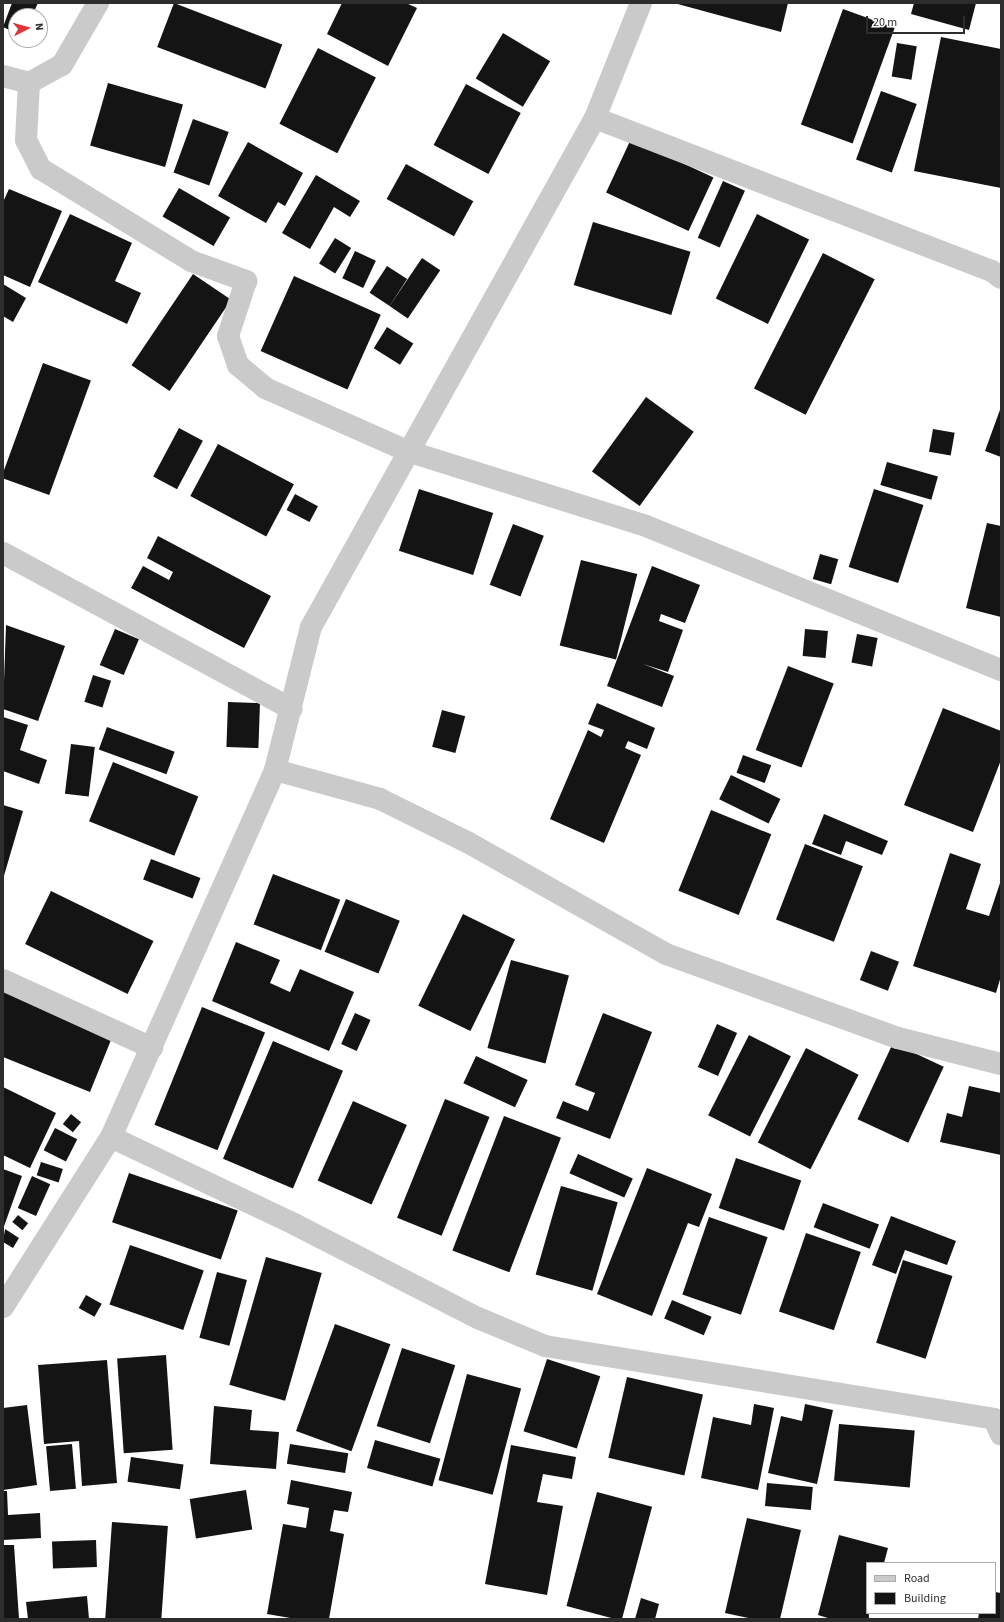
<!DOCTYPE html>
<html>
<head>
<meta charset="utf-8">
<style>
  body { margin:0 }
  #map { position:relative; width:1004px; height:1622px; overflow:hidden; background:#fff; font-family:"Source Sans 3",sans-serif }
  div>[style] { position:absolute }
  [style*='--x'] { left:calc(var(--x)*1px); top:calc(var(--y)*1px); width:calc(var(--w)*1px); rotate:calc(var(--a)*1deg) }
  .building>* { inset:0; background:#141414; transform-origin:0 0 }
  .minor>* { height:22px; margin:-11px; padding:0 11px; transform-origin:11px; border-radius:11px; background:#cacaca }
  span { translate:-50% -50%; white-space:nowrap; text-align:center; line-height:1.15; -webkit-text-stroke:4px #fff; paint-order:stroke }
  .frame { position:absolute; inset:0; border:4px solid #2d2d2d; pointer-events:none }
  .legend { position:absolute; left:866px; top:1562px; width:130px; height:52px; box-sizing:border-box; background:#fff; border:1px solid #ababab; margin:0; padding:5px 7px; list-style:none; font-size:12px; color:#2d2d2d }
  .legend li { display:flex; align-items:center; gap:8px; height:20px }
  .legend b { width:20px; border:1px solid #ababab }
  .north { position:absolute; left:8px; top:8px; width:40px; height:40px; box-sizing:border-box; background:#fff; border:1px solid #ababab; border-radius:50%; rotate:84deg; font-size:11px; font-weight:700; line-height:16px; text-align:center; color:#2d2d2d }
  .north::after { content:''; display:block; margin:auto; width:14px; height:18px; background:#dd3539; clip-path:polygon(50% 0,100% 100%,50% 72%,0 100%) }
  .scale { position:absolute; left:866px; top:16px; width:99px; height:18px; box-sizing:border-box; border:2px solid #2d2d2d; border-top:0; padding-left:5px; font-size:12px; line-height:14px; white-space:nowrap; color:#2d2d2d; -webkit-text-stroke:3px #fff; paint-order:stroke }
</style>
</head>
<body>
<div id="map">
  <div class="building">
    <div style="clip-path:polygon(12px 3px,38px 3px,32px 16px,16px 16px,16px 33px,3px 27px)"></div>
    <div style="left:174px;top:3px;width:116px;height:47px;rotate:21deg"></div>
    <div style="clip-path:polygon(342px 3px,406px 3px,417px 8px,388px 66px,327px 34px)"></div>
    <div style="clip-path:polygon(674px 3px,788px 3px,781px 32px)"></div>
    <div style="clip-path:polygon(914px 3px,976px 3px,969px 30px,911px 14px)"></div>
    <div style="left:843px;top:9px;width:55px;height:123px;rotate:20deg"></div>
    <div style="left:503px;top:33px;width:55px;height:53px;rotate:31deg"></div>
    <div style="clip-path:polygon(941px 37px,1001px 49px,1001px 188px,914px 171px)"></div>
    <div style="left:897px;top:43px;width:20px;height:34px;rotate:9deg"></div>
    <div style="left:318px;top:48px;width:65px;height:85px;rotate:27deg"></div>
    <div style="left:108px;top:83px;width:78px;height:65px;rotate:16deg"></div>
    <div style="left:466px;top:84px;width:62px;height:69px;rotate:28deg"></div>
    <div style="left:881px;top:91px;width:38px;height:73px;rotate:20deg"></div>
    <div style="left:193px;top:119px;width:38px;height:57px;rotate:20deg"></div>
    <div style="left:631px;top:139px;width:91px;height:59px;rotate:25deg"></div>
    <div style="clip-path:polygon(248px 142px,303px 173px,285px 206px,278px 202px,266px 223px,218px 196px)"></div>
    <div style="left:406px;top:164px;width:77px;height:40px;rotate:29deg"></div>
    <div style="clip-path:polygon(316px 175px,360px 201px,350px 217px,334px 207px,310px 249px,282px 233px)"></div>
    <div style="left:723px;top:181px;width:24px;height:62px;rotate:24deg"></div>
    <div style="left:179px;top:188px;width:59px;height:33px;rotate:30deg"></div>
    <div style="clip-path:polygon(9px 189px,62px 211px,30px 287px,3px 275px,3px 202px)"></div>
    <div style="clip-path:polygon(70px 214px,132px 243px,115px 281px,141px 293px,127px 324px,38px 282px)"></div>
    <div style="left:757px;top:214px;width:58px;height:94px;rotate:26deg"></div>
    <div style="left:593px;top:222px;width:102px;height:66px;rotate:17deg"></div>
    <div style="left:335px;top:238px;width:19px;height:30px;rotate:32deg"></div>
    <div style="left:355px;top:251px;width:23px;height:30px;rotate:25deg"></div>
    <div style="left:823px;top:253px;width:58px;height:152px;rotate:27deg"></div>
    <div style="left:422px;top:258px;width:22px;height:58px;rotate:34deg"></div>
    <div style="left:387px;top:266px;width:24px;height:32px;rotate:33deg"></div>
    <div style="left:193px;top:274px;width:46px;height:110px;rotate:34deg"></div>
    <div style="left:294px;top:276px;width:95px;height:82px;rotate:24deg"></div>
    <div style="clip-path:polygon(3px 284px,26px 298px,13px 322px,3px 316px)"></div>
    <div style="left:387px;top:327px;width:31px;height:25px;rotate:32deg"></div>
    <div style="left:43px;top:363px;width:51px;height:122px;rotate:20deg"></div>
    <div style="left:646px;top:397px;width:59px;height:92px;rotate:36deg"></div>
    <div style="clip-path:polygon(1001px 407px,1001px 457px,985px 451px)"></div>
    <div style="left:179px;top:428px;width:27px;height:55px;rotate:28deg"></div>
    <div style="left:933px;top:429px;width:22px;height:23px;rotate:10deg"></div>
    <div style="left:218px;top:444px;width:86px;height:59px;rotate:28deg"></div>
    <div style="left:887px;top:462px;width:53px;height:24px;rotate:16deg"></div>
    <div style="left:419px;top:489px;width:78px;height:65px;rotate:18deg"></div>
    <div style="left:874px;top:489px;width:52px;height:82px;rotate:18deg"></div>
    <div style="left:295px;top:494px;width:26px;height:18px;rotate:28deg"></div>
    <div style="clip-path:polygon(987px 523px,1001px 526px,1001px 617px,966px 608px)"></div>
    <div style="left:513px;top:524px;width:33px;height:65px;rotate:21deg"></div>
    <div style="clip-path:polygon(158px 536px,271px 596px,244px 648px,131px 588px,143px 566px,169px 580px,173px 572px,147px 558px)"></div>
    <div style="left:820px;top:554px;width:19px;height:26px;rotate:16deg"></div>
    <div style="left:581px;top:560px;width:58px;height:88px;rotate:14deg"></div>
    <div style="clip-path:polygon(652px 566px,700px 585px,685px 623px,661px 614px,659px 621px,683px 630px,668px 672px,643px 664px,674px 676px,662px 707px,607px 686px)"></div>
    <div style="clip-path:polygon(6px 625px,65px 646px,38px 721px,3px 709px)"></div>
    <div style="left:115px;top:629px;width:26px;height:39px;rotate:23deg"></div>
    <div style="left:805px;top:629px;width:23px;height:27px;rotate:5deg"></div>
    <div style="left:857px;top:634px;width:21px;height:29px;rotate:11deg"></div>
    <div style="left:788px;top:666px;width:49px;height:90px;rotate:21deg"></div>
    <div style="left:93px;top:675px;width:19px;height:28px;rotate:18deg"></div>
    <div style="left:228px;top:702px;width:32px;height:45px;rotate:2deg"></div>
    <div style="clip-path:polygon(597px 703px,655px 728px,647px 749px,628px 741px,625px 748px,641px 755px,604px 843px,550px 819px,588px 730px,601px 737px,604px 730px,588px 724px)"></div>
    <div style="clip-path:polygon(943px 708px,1001px 731px,1001px 760px,973px 832px,904px 805px)"></div>
    <div style="left:442px;top:710px;width:24px;height:38px;rotate:15deg"></div>
    <div style="clip-path:polygon(3px 717px,28px 725px,20px 750px,47px 760px,39px 784px,3px 771px)"></div>
    <div style="left:107px;top:727px;width:72px;height:24px;rotate:20deg"></div>
    <div style="left:71px;top:744px;width:24px;height:50px;rotate:7deg"></div>
    <div style="left:743px;top:755px;width:30px;height:19px;rotate:20deg"></div>
    <div style="left:113px;top:762px;width:92px;height:64px;rotate:22deg"></div>
    <div style="left:731px;top:775px;width:55px;height:27px;rotate:26deg"></div>
    <div style="clip-path:polygon(3px 805px,23px 811px,3px 879px)"></div>
    <div style="left:711px;top:810px;width:65px;height:87px;rotate:22deg"></div>
    <div style="clip-path:polygon(824px 814px,888px 841px,882px 855px,846px 841px,841px 855px,812px 844px)"></div>
    <div style="left:805px;top:844px;width:62px;height:81px;rotate:21deg"></div>
    <div style="clip-path:polygon(950px 853px,981px 864px,966px 909px,989px 916px,1001px 880px,1001px 976px,996px 993px,913px 966px)"></div>
    <div style="left:151px;top:859px;width:53px;height:22px;rotate:21deg"></div>
    <div style="left:273px;top:874px;width:72px;height:54px;rotate:21deg"></div>
    <div style="left:51px;top:891px;width:114px;height:59px;rotate:26deg"></div>
    <div style="left:346px;top:899px;width:58px;height:57px;rotate:22deg"></div>
    <div style="left:463px;top:914px;width:58px;height:102px;rotate:26deg"></div>
    <div style="clip-path:polygon(236px 942px,280px 960px,270px 983px,290px 992px,300px 969px,354px 992px,329px 1051px,212px 1001px)"></div>
    <div style="left:871px;top:951px;width:30px;height:31px;rotate:21deg"></div>
    <div style="left:511px;top:960px;width:60px;height:91px;rotate:15deg"></div>
    <div style="clip-path:polygon(3px 991px,113px 1035px,90px 1092px,3px 1057px)"></div>
    <div style="left:202px;top:1007px;width:68px;height:127px;rotate:22deg"></div>
    <div style="left:355px;top:1013px;width:17px;height:34px;rotate:24deg"></div>
    <div style="clip-path:polygon(603px 1013px,652px 1032px,610px 1139px,556px 1118px,563px 1101px,588px 1111px,595px 1093px,575px 1085px)"></div>
    <div style="left:717px;top:1024px;width:22px;height:47px;rotate:24deg"></div>
    <div style="left:749px;top:1035px;width:47px;height:90px;rotate:27deg"></div>
    <div style="left:273px;top:1041px;width:76px;height:128px;rotate:23deg"></div>
    <div style="left:893px;top:1043px;width:56px;height:84px;rotate:25deg"></div>
    <div style="left:806px;top:1048px;width:59px;height:106px;rotate:27deg"></div>
    <div style="left:476px;top:1056px;width:57px;height:30px;rotate:25deg"></div>
    <div style="clip-path:polygon(969px 1086px,1001px 1093px,1001px 1155px,940px 1142px,947px 1113px,962px 1117px)"></div>
    <div style="clip-path:polygon(3px 1087px,56px 1113px,30px 1168px,3px 1155px)"></div>
    <div style="left:445px;top:1099px;width:48px;height:128px;rotate:22deg"></div>
    <div style="left:353px;top:1101px;width:59px;height:87px;rotate:24deg"></div>
    <div style="left:71px;top:1114px;width:13px;height:13px;rotate:39deg"></div>
    <div style="left:504px;top:1116px;width:61px;height:144px;rotate:21deg"></div>
    <div style="left:55px;top:1128px;width:25px;height:25px;rotate:27deg"></div>
    <div style="left:578px;top:1154px;width:60px;height:21px;rotate:24deg"></div>
    <div style="left:736px;top:1158px;width:69px;height:53px;rotate:19deg"></div>
    <div style="left:41px;top:1162px;width:23px;height:14px;rotate:18deg"></div>
    <div style="clip-path:polygon(647px 1168px,712px 1194px,699px 1227px,688px 1223px,652px 1316px,597px 1294px)"></div>
    <div style="clip-path:polygon(3px 1169px,22px 1176px,3px 1229px)"></div>
    <div style="left:129px;top:1173px;width:115px;height:52px;rotate:19deg"></div>
    <div style="left:32px;top:1176px;width:20px;height:35px;rotate:24deg"></div>
    <div style="left:561px;top:1186px;width:59px;height:92px;rotate:16deg"></div>
    <div style="left:823px;top:1203px;width:60px;height:26px;rotate:21deg"></div>
    <div style="left:18px;top:1215px;width:13px;height:9px;rotate:39deg"></div>
    <div style="clip-path:polygon(891px 1216px,956px 1241px,947px 1265px,905px 1250px,896px 1274px,872px 1265px)"></div>
    <div style="left:709px;top:1217px;width:62px;height:82px;rotate:19deg"></div>
    <div style="clip-path:polygon(5px 1229px,19px 1238px,13px 1248px,3px 1242px)"></div>
    <div style="left:806px;top:1233px;width:58px;height:83px;rotate:19deg"></div>
    <div style="left:130px;top:1245px;width:78px;height:63px;rotate:19deg"></div>
    <div style="left:266px;top:1257px;width:58px;height:133px;rotate:16deg"></div>
    <div style="left:903px;top:1260px;width:52px;height:87px;rotate:18deg"></div>
    <div style="left:217px;top:1272px;width:31px;height:68px;rotate:15deg"></div>
    <div style="left:86px;top:1295px;width:18px;height:15px;rotate:29deg"></div>
    <div style="left:672px;top:1300px;width:43px;height:20px;rotate:23deg"></div>
    <div style="left:335px;top:1324px;width:59px;height:114px;rotate:20deg"></div>
    <div style="left:402px;top:1348px;width:56px;height:82px;rotate:18deg"></div>
    <div style="left:166px;top:1355px;width:95px;height:49px;rotate:86deg"></div>
    <div style="left:547px;top:1359px;width:56px;height:76px;rotate:18deg"></div>
    <div style="clip-path:polygon(107px 1360px,117px 1483px,82px 1486px,79px 1441px,44px 1444px,38px 1365px)"></div>
    <div style="left:467px;top:1374px;width:56px;height:110px;rotate:15deg"></div>
    <div style="left:627px;top:1377px;width:78px;height:83px;rotate:13deg"></div>
    <div style="clip-path:polygon(754px 1404px,774px 1408px,758px 1490px,701px 1478px,713px 1417px,751px 1425px)"></div>
    <div style="clip-path:polygon(805px 1404px,833px 1410px,817px 1484px,768px 1473px,781px 1416px,802px 1421px)"></div>
    <div style="clip-path:polygon(27px 1405px,37px 1485px,3px 1490px,3px 1408px)"></div>
    <div style="clip-path:polygon(214px 1406px,252px 1410px,250px 1430px,279px 1432px,276px 1469px,210px 1464px)"></div>
    <div style="left:839px;top:1424px;width:76px;height:57px;rotate:5deg"></div>
    <div style="left:375px;top:1440px;width:68px;height:29px;rotate:16deg"></div>
    <div style="left:72px;top:1444px;width:45px;height:26px;rotate:85deg"></div>
    <div style="left:290px;top:1444px;width:59px;height:20px;rotate:9deg"></div>
    <div style="clip-path:polygon(511px 1445px,576px 1457px,572px 1479px,543px 1474px,537px 1502px,563px 1506px,547px 1595px,485px 1584px)"></div>
    <div style="left:131px;top:1457px;width:53px;height:25px;rotate:8deg"></div>
    <div style="clip-path:polygon(291px 1480px,352px 1492px,348px 1512px,334px 1510px,330px 1531px,344px 1534px,329px 1619px,296px 1619px,267px 1614px,283px 1524px,306px 1528px,309px 1508px,287px 1504px)"></div>
    <div style="left:767px;top:1483px;width:46px;height:23px;rotate:5deg"></div>
    <div style="left:246px;top:1490px;width:40px;height:57px;rotate:81deg"></div>
    <div style="clip-path:polygon(3px 1491px,7px 1491px,8px 1515px,40px 1513px,41px 1538px,3px 1540px)"></div>
    <div style="left:597px;top:1492px;width:57px;height:118px;rotate:15deg"></div>
    <div style="clip-path:polygon(747px 1518px,801px 1530px,780px 1619px,753px 1619px,725px 1613px)"></div>
    <div style="left:112px;top:1522px;width:56px;height:97px;rotate:4deg"></div>
    <div style="clip-path:polygon(839px 1535px,888px 1548px,884px 1563px,867px 1563px,869px 1619px,831px 1619px,818px 1615px)"></div>
    <div style="left:96px;top:1540px;width:27px;height:44px;rotate:88deg"></div>
    <div style="clip-path:polygon(3px 1545px,14px 1545px,19px 1619px,3px 1619px)"></div>
    <div style="clip-path:polygon(995px 1592px,1001px 1593px,1001px 1619px,978px 1619px,979px 1613px,995px 1613px)"></div>
    <div style="clip-path:polygon(87px 1596px,89px 1619px,28px 1619px,26px 1602px)"></div>
    <div style="clip-path:polygon(641px 1598px,659px 1604px,655px 1619px,635px 1619px)"></div>
  </div>
  <div class="minor">
    <div style="--x:3;--y:76;--w:27;--a:15"></div>
    <div style="--x:29;--y:83;--w:38;--a:-29"></div>
    <div style="--x:62;--y:65;--w:72;--a:-59.9"></div>
    <div style="--x:29;--y:83;--w:57;--a:93"></div>
    <div style="--x:26;--y:140;--w:33;--a:63"></div>
    <div style="--x:41;--y:169;--w:176;--a:31.5"></div>
    <div style="--x:191;--y:261;--w:59;--a:20"></div>
    <div style="--x:246;--y:281;--w:58;--a:108.1"></div>
    <div style="--x:228;--y:336;--w:31;--a:71"></div>
    <div style="--x:238;--y:365;--w:35;--a:40"></div>
    <div style="--x:265;--y:388;--w:155;--a:23.9"></div>
    <div style="--x:407;--y:451;--w:250;--a:17.4"></div>
    <div style="--x:646;--y:526;--w:383;--a:22.1"></div>
    <div style="--x:595;--y:118;--w:425;--a:21.1"></div>
    <div style="--x:992;--y:271;--w:11;--a:38"></div>
    <div style="--x:3;--y:553;--w:328;--a:28.4"></div>
    <div style="--x:275;--y:770;--w:109;--a:15.4"></div>
    <div style="--x:380;--y:799;--w:99;--a:26.3"></div>
    <div style="--x:469;--y:843;--w:226;--a:29.4"></div>
    <div style="--x:666;--y:954;--w:247;--a:19.9"></div>
    <div style="--x:898;--y:1038;--w:106;--a:14.2"></div>
    <div style="--x:3;--y:980;--w:164;--a:24.5"></div>
    <div style="--x:111;--y:1137;--w:205;--a:25.4"></div>
    <div style="--x:296;--y:1225;--w:204;--a:27.1"></div>
    <div style="--x:478;--y:1318;--w:73;--a:22.7"></div>
    <div style="--x:545;--y:1346;--w:455;--a:9.2"></div>
    <div style="--x:994;--y:1419;--w:17;--a:66"></div>
    <div style="--x:3;--y:1307;--w:201;--a:-57.6"></div>
    <div style="--x:111;--y:1137;--w:402;--a:-65.9"></div>
    <div style="--x:275;--y:770;--w:147;--a:-75.9"></div>
    <div style="--x:311;--y:627;--w:583;--a:-60.84"></div>
    <div style="--x:595;--y:118;--w:124;--a:-68.2"></div>
  </div>
  <div class="frame"></div>
  <ul class="legend">
  <li><b style="height:5px;background:#cacaca"></b>Road</li>
  <li><b style="height:11px;background:#141414"></b>Building</li>
  </ul>
  <div class="north">N</div>
  <div class="scale">20 m</div>
</div>
</body>
</html>
